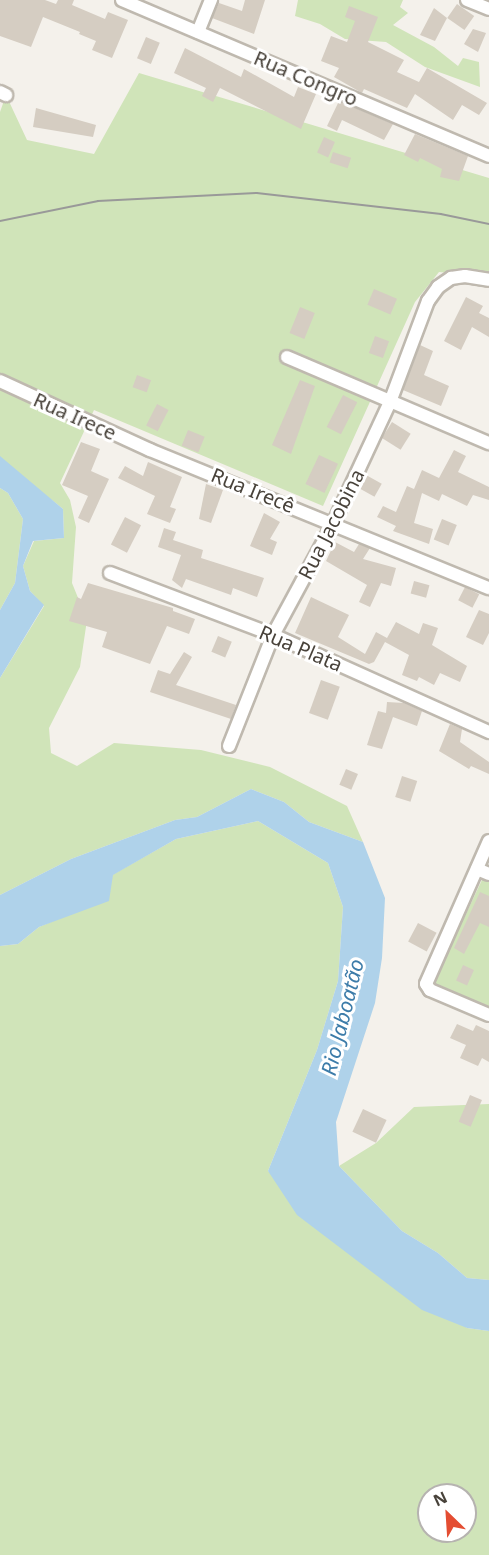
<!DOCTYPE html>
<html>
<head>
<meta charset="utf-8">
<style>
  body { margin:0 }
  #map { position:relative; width:489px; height:1555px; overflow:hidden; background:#f4f1eb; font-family:"Noto Sans",sans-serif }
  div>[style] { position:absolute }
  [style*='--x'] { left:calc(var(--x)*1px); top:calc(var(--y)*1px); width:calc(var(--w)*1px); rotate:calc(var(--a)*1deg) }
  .green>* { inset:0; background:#d0e4b9 }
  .water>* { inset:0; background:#afd2ea }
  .building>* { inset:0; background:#d5cdc2; transform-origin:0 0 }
  .roads { filter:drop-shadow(2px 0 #bfb9af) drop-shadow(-2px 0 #bfb9af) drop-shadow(0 2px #bfb9af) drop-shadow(0 -2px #bfb9af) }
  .street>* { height:12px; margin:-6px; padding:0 6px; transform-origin:6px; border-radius:6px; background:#fff }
  .tram>* { height:1.5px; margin:-0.75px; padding:0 0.75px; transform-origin:0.75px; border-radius:0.75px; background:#999 }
  span { translate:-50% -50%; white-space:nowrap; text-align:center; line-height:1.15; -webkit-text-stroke:6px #fff; paint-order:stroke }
  .street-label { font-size:20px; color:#48423a }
  .water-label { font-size:21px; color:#3d7ca9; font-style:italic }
  .north { position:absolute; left:417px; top:1483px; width:60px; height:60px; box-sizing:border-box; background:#fff; border:2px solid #b6b3b0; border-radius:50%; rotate:335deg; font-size:16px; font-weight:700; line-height:24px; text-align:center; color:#48423a }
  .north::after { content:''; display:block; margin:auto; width:21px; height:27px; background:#e44d32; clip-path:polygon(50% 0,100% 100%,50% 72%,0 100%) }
</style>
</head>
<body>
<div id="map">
  <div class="green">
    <div style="clip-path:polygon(298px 0,403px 0,400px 7px,408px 13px,393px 25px,434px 47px,458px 66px,463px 58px,479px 62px,480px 87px,425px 67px,386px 42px,345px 39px,320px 24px,295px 16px)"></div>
    <div style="clip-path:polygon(139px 73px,489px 178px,489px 277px,439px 272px,415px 302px,323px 506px,94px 410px,60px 483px,70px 500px,76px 527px,72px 583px,87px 620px,80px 667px,49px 728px,51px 753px,77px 766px,114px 743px,201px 750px,270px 767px,347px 806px,363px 842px,309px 822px,284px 802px,251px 789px,197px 817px,175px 820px,71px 859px,0 895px,0 678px,44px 606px,30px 591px,23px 566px,34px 541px,64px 538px,63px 509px,52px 500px,0 483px,0 112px,6px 95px,27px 140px,94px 154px)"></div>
    <div style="clip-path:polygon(0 488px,8px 493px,23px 519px,15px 583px,0 610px)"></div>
    <div style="clip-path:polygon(evenodd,258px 821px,328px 863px,343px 907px,338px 981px,317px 1050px,268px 1171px,467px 1328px,489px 1331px,489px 1555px,0 1555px,0 946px,18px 944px,39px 927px,70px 914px,112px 875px,176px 839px,258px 821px,429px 1495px,465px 1495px,465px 1531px,429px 1531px,429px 1495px)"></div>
    <div style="clip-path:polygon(489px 865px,489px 1012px,430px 990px)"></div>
    <div style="clip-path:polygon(489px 1104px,489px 1280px,467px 1278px,438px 1253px,402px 1231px,339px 1166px,376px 1143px,414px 1107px)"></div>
  </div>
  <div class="water">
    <div style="clip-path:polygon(0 456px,63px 509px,64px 538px,33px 541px,23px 566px,30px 591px,44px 605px,0 678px,0 610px,15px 583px,23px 519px,8px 493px,0 488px)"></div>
    <div style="clip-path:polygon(251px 789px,284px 802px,309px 822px,363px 842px,385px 898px,382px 958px,375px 1003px,336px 1122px,339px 1166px,402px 1231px,438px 1253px,467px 1278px,489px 1280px,489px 1331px,467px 1328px,422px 1310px,297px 1215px,268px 1171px,317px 1050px,338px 981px,343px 907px,328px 863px,258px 821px,176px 839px,113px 875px,109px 901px,39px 927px,18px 944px,0 946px,0 895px,71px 859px,175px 820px,197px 817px)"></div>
  </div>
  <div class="building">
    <div style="clip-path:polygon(0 0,45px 0,56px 4px,58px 0,74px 0,72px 5px,105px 19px,108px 12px,128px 20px,112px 58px,92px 50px,96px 41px,79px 34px,80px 32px,43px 17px,31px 47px,0 36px)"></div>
    <div style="clip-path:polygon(245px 0,265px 0,254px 34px,212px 18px,219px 3px,242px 11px)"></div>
    <div style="left:457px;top:4px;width:21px;height:17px;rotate:35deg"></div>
    <div style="clip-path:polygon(349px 6px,378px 17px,368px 42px,404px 60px,397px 72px,419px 82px,427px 68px,487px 103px,479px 115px,462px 105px,453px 120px,415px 94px,407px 108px,364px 89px,362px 93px,334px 77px,339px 68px,321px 61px,331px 36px,347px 42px,355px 21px,345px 17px)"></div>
    <div style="clip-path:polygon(434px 8px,447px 18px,435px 41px,420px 35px)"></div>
    <div style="clip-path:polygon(473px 29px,486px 33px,478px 52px,464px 44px)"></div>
    <div style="left:146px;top:37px;width:15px;height:23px;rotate:23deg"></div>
    <div style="clip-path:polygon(185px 48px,241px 77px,244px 69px,294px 97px,298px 87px,316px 94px,301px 129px,220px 88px,213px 102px,202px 96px,206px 88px,174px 73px)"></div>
    <div style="clip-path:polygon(339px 101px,393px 124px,384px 140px,342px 120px,337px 131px,327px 126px)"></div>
    <div style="clip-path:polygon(36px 108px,96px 125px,93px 137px,33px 127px)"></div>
    <div style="clip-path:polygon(415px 134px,468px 156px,459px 181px,440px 177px,442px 169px,420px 158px,418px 162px,404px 155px)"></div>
    <div style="left:324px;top:137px;width:12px;height:17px;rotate:24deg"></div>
    <div style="left:333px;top:152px;width:19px;height:11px;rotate:18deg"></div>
    <div style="left:374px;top:289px;width:25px;height:17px;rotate:23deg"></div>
    <div style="clip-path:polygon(466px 297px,483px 306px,479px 313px,489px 318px,489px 337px,472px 327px,461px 350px,444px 341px)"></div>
    <div style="left:300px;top:307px;width:16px;height:28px;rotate:22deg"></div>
    <div style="left:375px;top:336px;width:15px;height:18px;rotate:20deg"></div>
    <div style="clip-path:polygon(420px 345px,433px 351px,424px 375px,449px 386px,441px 406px,403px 390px)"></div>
    <div style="left:137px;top:375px;width:15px;height:13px;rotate:20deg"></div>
    <div style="clip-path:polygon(300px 380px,315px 386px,291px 454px,272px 445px)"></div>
    <div style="left:343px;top:395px;width:16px;height:36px;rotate:27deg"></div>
    <div style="left:157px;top:404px;width:13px;height:24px;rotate:27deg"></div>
    <div style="left:392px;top:422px;width:22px;height:19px;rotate:32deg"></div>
    <div style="left:188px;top:430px;width:18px;height:17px;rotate:22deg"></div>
    <div style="clip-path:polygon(81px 442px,100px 449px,91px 471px,109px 479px,89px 523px,78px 518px,88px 496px,62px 485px)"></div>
    <div style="clip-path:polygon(454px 450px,466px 456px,458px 472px,489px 487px,489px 500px,473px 495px,467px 506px,442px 494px,439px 501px,422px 493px,414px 523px,433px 529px,429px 544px,393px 531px,396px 526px,377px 517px,383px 506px,396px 512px,407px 486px,414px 489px,422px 470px,439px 478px)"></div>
    <div style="left:319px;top:455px;width:21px;height:32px;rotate:25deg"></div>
    <div style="clip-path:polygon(148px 462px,182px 477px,170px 507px,176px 509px,170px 523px,147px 514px,155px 496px,118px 478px,125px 466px,143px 476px)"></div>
    <div style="left:366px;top:475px;width:18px;height:15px;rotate:29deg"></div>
    <div style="clip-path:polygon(206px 484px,223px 490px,211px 523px,199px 519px)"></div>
    <div style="clip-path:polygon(264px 513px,280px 522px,270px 539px,277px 542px,272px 555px,250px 546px)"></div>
    <div style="left:125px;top:517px;width:18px;height:31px;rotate:27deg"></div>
    <div style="left:442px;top:519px;width:16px;height:22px;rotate:22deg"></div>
    <div style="clip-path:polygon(164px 528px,176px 532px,173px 540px,203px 550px,201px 558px,264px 578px,257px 597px,233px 588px,231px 595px,186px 579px,182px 588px,172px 580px,181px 555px,158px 547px)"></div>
    <div style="clip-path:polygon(335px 542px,354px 552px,359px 544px,370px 548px,363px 559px,396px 568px,391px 586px,381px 583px,370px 607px,359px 602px,367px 585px,326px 561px)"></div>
    <div style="left:414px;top:581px;width:16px;height:13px;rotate:15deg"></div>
    <div style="clip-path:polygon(88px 583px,173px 608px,173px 611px,195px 619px,189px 634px,167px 626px,150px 664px,102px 647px,107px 632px,69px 621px,77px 597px,81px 599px)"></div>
    <div style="left:465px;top:587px;width:16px;height:15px;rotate:27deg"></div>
    <div style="clip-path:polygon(311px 597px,349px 615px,338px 637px,365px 654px,376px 632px,387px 638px,396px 622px,419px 634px,423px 623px,438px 628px,432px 645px,467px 666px,460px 682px,440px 673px,434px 685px,419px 677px,417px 681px,402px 675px,409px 655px,385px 642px,374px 662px,369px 664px,295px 633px)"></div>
    <div style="clip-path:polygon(479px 610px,489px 614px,489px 633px,483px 645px,466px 637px)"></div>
    <div style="left:218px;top:636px;width:15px;height:17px;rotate:23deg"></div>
    <div style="clip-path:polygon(184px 652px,192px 657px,176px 685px,236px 705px,231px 719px,150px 692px,158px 670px,170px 674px)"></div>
    <div style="left:321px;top:680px;width:20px;height:35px;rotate:20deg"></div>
    <div style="clip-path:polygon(387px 702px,404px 703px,422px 711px,417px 726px,393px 717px,382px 749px,367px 745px,378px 711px,386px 713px)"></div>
    <div style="clip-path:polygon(450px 724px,462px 729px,460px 742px,489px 762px,489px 774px,471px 766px,469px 769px,439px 751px)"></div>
    <div style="left:346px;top:769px;width:13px;height:17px;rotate:23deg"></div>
    <div style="left:402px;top:776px;width:16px;height:22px;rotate:18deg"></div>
    <div style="clip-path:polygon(480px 892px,489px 896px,489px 927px,480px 923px,464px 954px,454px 948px)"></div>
    <div style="left:418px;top:923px;width:21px;height:21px;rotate:28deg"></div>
    <div style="left:463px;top:965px;width:12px;height:17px;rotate:24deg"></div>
    <div style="clip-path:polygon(457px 1024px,473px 1031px,476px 1025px,489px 1031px,489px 1062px,482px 1058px,478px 1066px,460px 1058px,466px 1045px,450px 1038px)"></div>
    <div style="left:470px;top:1095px;width:13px;height:29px;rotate:23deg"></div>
    <div style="left:363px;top:1109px;width:26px;height:25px;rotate:25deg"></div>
  </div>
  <div class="roads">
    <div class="street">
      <div style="--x:122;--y:0;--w:399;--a:23"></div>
      <div style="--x:467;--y:0;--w:24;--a:22"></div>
      <div style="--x:198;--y:32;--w:35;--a:-68"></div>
      <div style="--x:0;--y:92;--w:7;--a:27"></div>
      <div style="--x:287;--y:357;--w:220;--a:23.1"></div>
      <div style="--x:0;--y:381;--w:165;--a:24.7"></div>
      <div style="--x:150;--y:450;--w:366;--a:22.2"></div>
      <div style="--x:110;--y:573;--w:174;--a:20.8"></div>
      <div style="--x:273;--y:635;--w:237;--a:24.2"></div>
      <div style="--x:229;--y:746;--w:119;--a:-68.4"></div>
      <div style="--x:273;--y:635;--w:128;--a:-61.6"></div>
      <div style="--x:334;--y:522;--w:132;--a:-65"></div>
      <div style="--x:390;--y:402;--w:108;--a:-69.4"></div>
      <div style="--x:428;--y:301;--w:17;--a:-54"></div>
      <div style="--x:438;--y:287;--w:16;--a:-35"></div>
      <div style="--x:451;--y:278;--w:14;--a:-8"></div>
      <div style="--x:465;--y:276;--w:24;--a:9"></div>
      <div style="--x:489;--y:841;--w:156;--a:113.8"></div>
      <div style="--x:426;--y:984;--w:7;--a:56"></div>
      <div style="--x:430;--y:990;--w:64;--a:23"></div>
      <div style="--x:477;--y:869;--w:13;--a:23"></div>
    </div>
  </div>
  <div class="tram">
    <div style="--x:0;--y:221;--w:100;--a:-11.5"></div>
    <div style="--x:98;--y:201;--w:159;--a:-2.9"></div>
    <div style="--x:257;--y:193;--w:185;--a:6.5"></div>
    <div style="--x:441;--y:214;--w:49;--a:11.8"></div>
  </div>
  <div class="street-label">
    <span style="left:306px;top:78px;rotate:23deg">Rua Congro</span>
    <span style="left:75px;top:416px;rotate:24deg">Rua Irece</span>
    <span style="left:253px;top:490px;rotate:22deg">Rua Irecê</span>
    <span style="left:331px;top:524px;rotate:-63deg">Rua Jacobina</span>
    <span style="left:301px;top:648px;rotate:23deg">Rua Plata</span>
  </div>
  <div class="water-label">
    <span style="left:342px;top:1017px;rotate:-76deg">Rio Jaboatão</span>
  </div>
  <div class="north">N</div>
</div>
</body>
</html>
